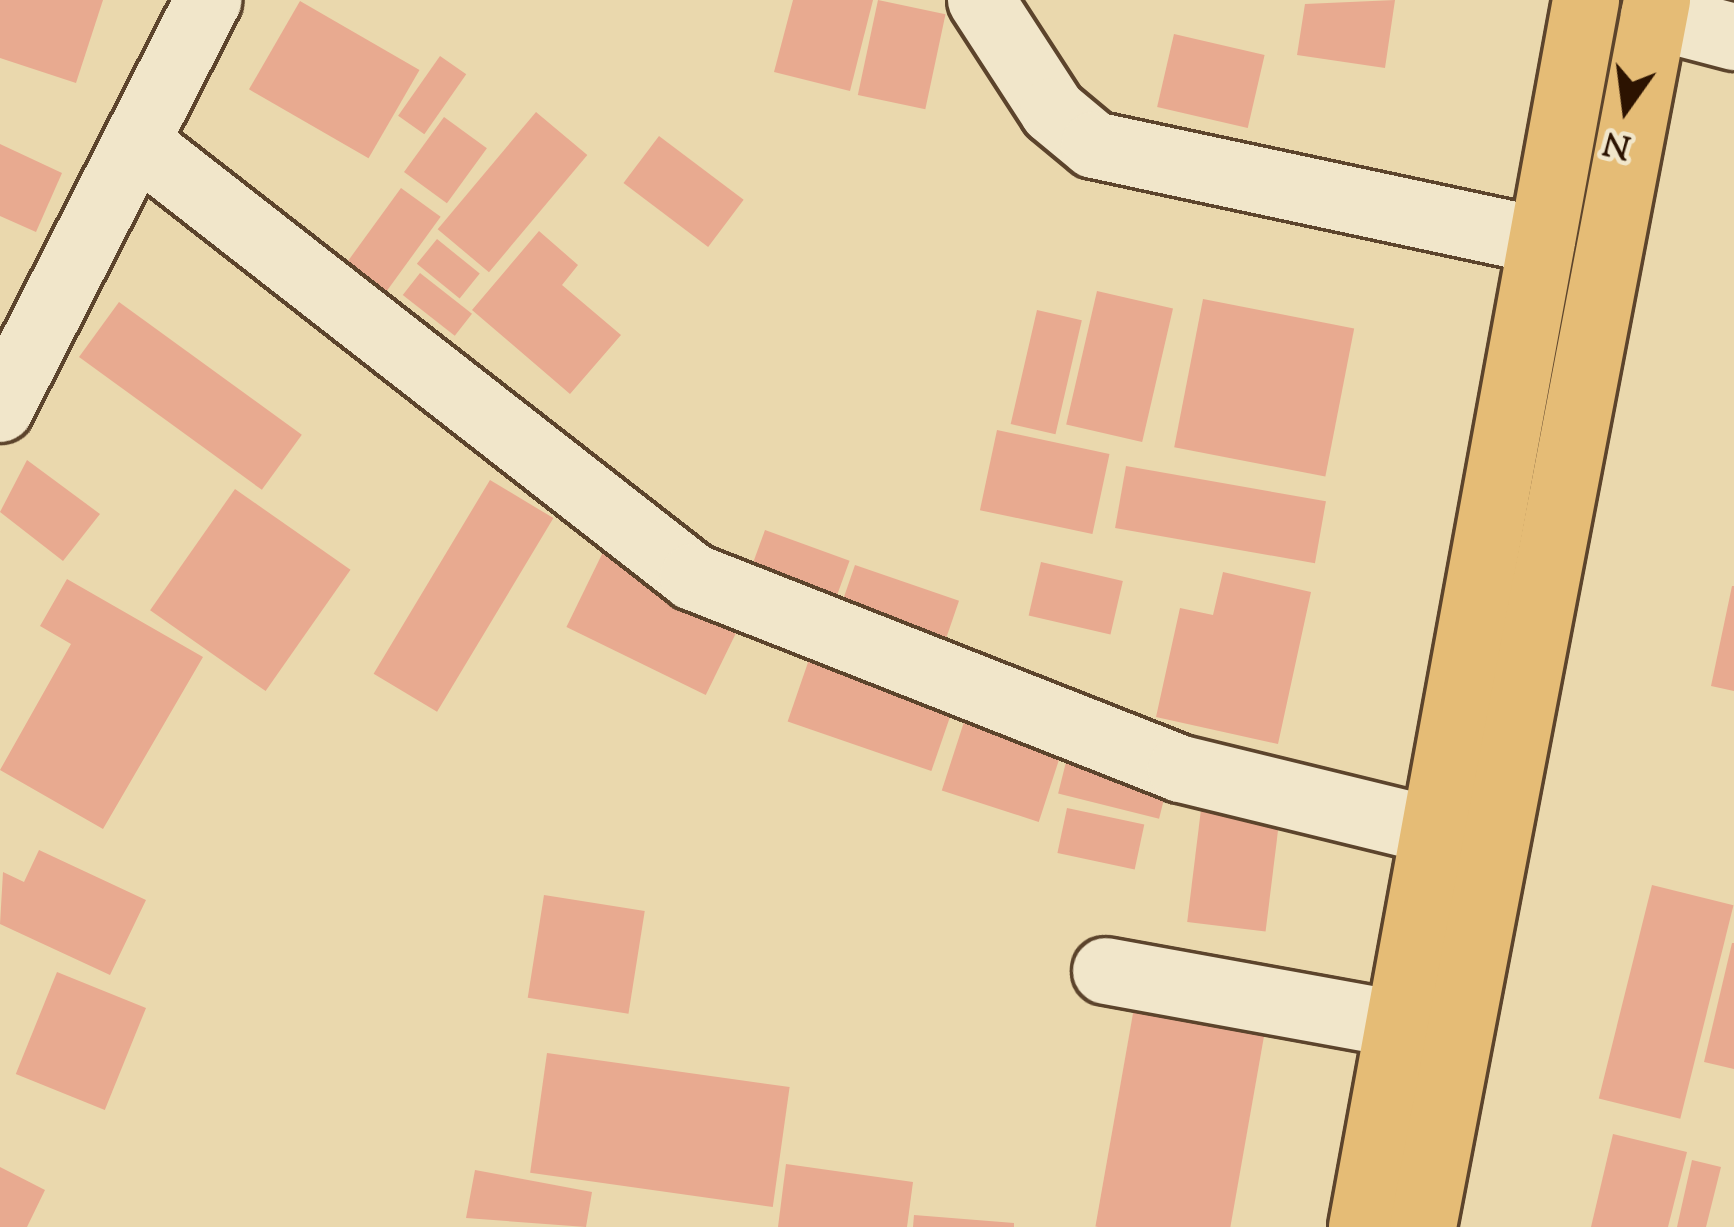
<!DOCTYPE html>
<html>
<head>
<meta charset="utf-8">
<style>
  body { margin:0 }
  #map { position:relative; width:1734px; height:1227px; overflow:hidden; background:#ead8ad; font-family:"Sorts Mill Goudy",serif }
  div>[style] { position:absolute }
  [style*='--x'] { left:calc(var(--x)*1px); top:calc(var(--y)*1px); width:calc(var(--w)*1px); rotate:calc(var(--a)*1deg) }
  .building>* { inset:0; background:#e8aa90; transform-origin:0 0 }
  .roads { filter:drop-shadow(3px 0 #5c442c) drop-shadow(-3px 0 #5c442c) drop-shadow(0 3px #5c442c) drop-shadow(0 -3px #5c442c) }
  .minor>* { height:66px; margin:-33px; padding:0 33px; transform-origin:33px; border-radius:33px; background:#f1e6ca }
  .primary>* { height:66px; margin:-33px; padding:0 33px; transform-origin:33px; border-radius:33px; background:#e5bc76 }
  span { translate:-50% -50%; white-space:nowrap; text-align:center; line-height:1.15; -webkit-text-stroke:9px #f1e6ca; paint-order:stroke }
  .north { position:absolute; left:1566px; top:48px; width:120px; height:120px; -webkit-text-stroke:9px #f1e6ca; paint-order:stroke; rotate:194deg; font-size:33px; font-weight:700; line-height:48px; text-align:center; color:#2c1301 }
  .north::after { content:''; display:block; margin:auto; width:42px; height:54px; background:#2c1301; clip-path:polygon(50% 0,100% 100%,50% 72%,0 100%) }
</style>
</head>
<body>
<div id="map">
  <div class="building">
    <div style="clip-path:polygon(0 0,103px 0,76px 83px,0 58px)"></div>
    <div style="clip-path:polygon(793px 0,873px 0,850px 91px,774px 72px)"></div>
    <div style="left:878px;top:0;width:69px;height:97px;rotate:12deg"></div>
    <div style="clip-path:polygon(1395px 0,1385px 68px,1297px 55px,1305px 4px)"></div>
    <div style="left:300px;top:1px;width:138px;height:102px;rotate:30deg"></div>
    <div style="left:1174px;top:34px;width:93px;height:75px;rotate:13deg"></div>
    <div style="left:440px;top:56px;width:32px;height:73px;rotate:35deg"></div>
    <div style="left:536px;top:112px;width:67px;height:153px;rotate:40deg"></div>
    <div style="left:444px;top:117px;width:53px;height:68px;rotate:36deg"></div>
    <div style="left:659px;top:136px;width:106px;height:59px;rotate:37deg"></div>
    <div style="clip-path:polygon(0 144px,62px 173px,36px 232px,0 216px)"></div>
    <div style="left:401px;top:188px;width:49px;height:104px;rotate:36deg"></div>
    <div style="clip-path:polygon(539px 231px,578px 265px,562px 285px,621px 335px,570px 394px,472px 310px)"></div>
    <div style="left:437px;top:239px;width:55px;height:32px;rotate:39deg"></div>
    <div style="left:420px;top:273px;width:66px;height:28px;rotate:38deg"></div>
    <div style="left:1097px;top:291px;width:78px;height:137px;rotate:13deg"></div>
    <div style="left:1203px;top:299px;width:154px;height:151px;rotate:11deg"></div>
    <div style="left:119px;top:302px;width:226px;height:68px;rotate:36deg"></div>
    <div style="left:1037px;top:310px;width:46px;height:117px;rotate:13deg"></div>
    <div style="left:997px;top:430px;width:115px;height:82px;rotate:12deg"></div>
    <div style="clip-path:polygon(27px 460px,100px 514px,63px 561px,0 512px)"></div>
    <div style="left:1126px;top:466px;width:203px;height:63px;rotate:10deg"></div>
    <div style="left:490px;top:480px;width:74px;height:226px;rotate:31deg"></div>
    <div style="left:235px;top:489px;width:141px;height:148px;rotate:35deg"></div>
    <div style="left:765px;top:530px;width:90px;height:53px;rotate:20deg"></div>
    <div style="left:605px;top:548px;width:155px;height:88px;rotate:26deg"></div>
    <div style="left:1041px;top:562px;width:84px;height:55px;rotate:13deg"></div>
    <div style="left:855px;top:565px;width:110px;height:58px;rotate:19deg"></div>
    <div style="clip-path:polygon(1223px 572px,1311px 592px,1278px 744px,1156px 717px,1180px 608px,1213px 615px)"></div>
    <div style="clip-path:polygon(67px 579px,203px 657px,103px 829px,0 770px,71px 644px,40px 626px)"></div>
    <div style="clip-path:polygon(1732px 586px,1734px 586px,1734px 691px,1711px 686px)"></div>
    <div style="left:814px;top:645px;width:152px;height:81px;rotate:19deg"></div>
    <div style="left:964px;top:722px;width:102px;height:72px;rotate:18deg"></div>
    <div style="left:1070px;top:746px;width:104px;height:49px;rotate:14deg"></div>
    <div style="left:1204px;top:785px;width:79px;height:138px;rotate:7deg"></div>
    <div style="left:1067px;top:808px;width:79px;height:46px;rotate:12deg"></div>
    <div style="clip-path:polygon(39px 850px,146px 900px,110px 975px,0 924px,3px 872px,24px 882px)"></div>
    <div style="left:1652px;top:885px;width:84px;height:220px;rotate:14deg"></div>
    <div style="left:544px;top:895px;width:102px;height:104px;rotate:9deg"></div>
    <div style="clip-path:polygon(1732px 943px,1734px 943px,1734px 1069px,1704px 1062px)"></div>
    <div style="left:57px;top:972px;width:96px;height:110px;rotate:22deg"></div>
    <div style="left:1135px;top:1002px;width:133px;height:228px;rotate:10deg"></div>
    <div style="left:547px;top:1053px;width:245px;height:121px;rotate:8deg"></div>
    <div style="clip-path:polygon(1613px 1134px,1687px 1152px,1668px 1227px,1591px 1227px)"></div>
    <div style="clip-path:polygon(1692px 1160px,1721px 1167px,1706px 1227px,1677px 1227px)"></div>
    <div style="clip-path:polygon(786px 1164px,913px 1182px,907px 1227px,778px 1227px)"></div>
    <div style="clip-path:polygon(0 1167px,45px 1190px,27px 1227px,0 1227px)"></div>
    <div style="clip-path:polygon(475px 1170px,592px 1192px,586px 1227px,466px 1218px)"></div>
    <div style="clip-path:polygon(914px 1215px,1014px 1223px,1014px 1227px,913px 1227px)"></div>
  </div>
  <div class="roads">
    <div class="minor">
      <div style="--x:981;--y:0;--w:132;--a:57"></div>
      <div style="--x:1053;--y:111;--w:53;--a:39.7"></div>
      <div style="--x:1094;--y:145;--w:458;--a:12.1"></div>
      <div style="--x:1654;--y:16;--w:83;--a:14.7"></div>
      <div style="--x:141;--y:146;--w:700;--a:37.98"></div>
      <div style="--x:693;--y:577;--w:524;--a:21.48"></div>
      <div style="--x:1181;--y:769;--w:261;--a:13.7"></div>
      <div style="--x:0;--y:409;--w:459;--a:-63"></div>
      <div style="--x:1106;--y:971;--w:298;--a:10.3"></div>
    </div>
    <div class="primary">
      <div style="--x:1362;--y:1227;--w:1247;--a:-79.65"></div>
      <div style="--x:1423;--y:1227;--w:1249;--a:-79.2"></div>
    </div>
  </div>
  <div class="north">N</div>
</div>
</body>
</html>
